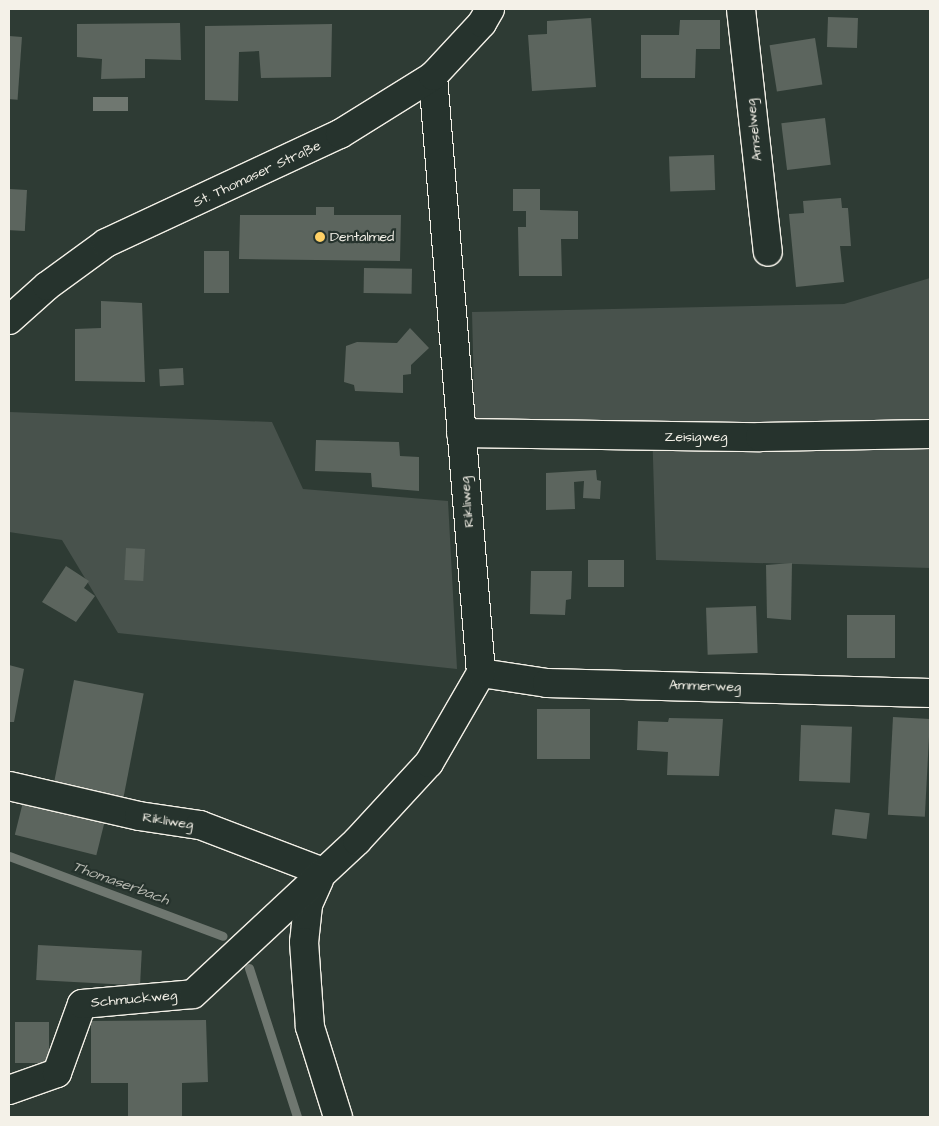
<!DOCTYPE html>
<html>
<head>
<meta charset="utf-8">
<style>
  body { margin:0 }
  #map { position:relative; width:939px; height:1126px; overflow:hidden; background:#2e3b34; font-family:"Architects Daughter",sans-serif }
  div>[style] { position:absolute }
  [style*='--x'] { left:calc(var(--x)*1px); top:calc(var(--y)*1px); width:calc(var(--w)*1px); rotate:calc(var(--a)*1deg) }
  .green>* { inset:0; background:#48524c }
  .water>* { inset:0; background:#6f7770; transform-origin:0 0 }
  .stream>* { height:9px; margin:-4.5px; padding:0 4.5px; transform-origin:4.5px; border-radius:4.5px; background:#6f7770 }
  .building>* { inset:0; background:#5c655e; transform-origin:0 0 }
  .roads { filter:drop-shadow(1px 0 #f4f1e8) drop-shadow(-1px 0 #f4f1e8) drop-shadow(0 1px #f4f1e8) drop-shadow(0 -1px #f4f1e8) }
  .minor>* { height:28px; margin:-14px; padding:0 14px; transform-origin:14px; border-radius:14px; background:#26332d }
  .major>* { height:28px; margin:-14px; padding:0 14px; transform-origin:14px; border-radius:14px; background:#26332d }
  .dots>* { width:14px; height:14px; translate:-50% -50%; box-sizing:border-box; border:2px solid #26332d; border-radius:50% }
  span { translate:-50% -50%; white-space:nowrap; text-align:center; line-height:1.15; -webkit-text-stroke:4.5px #26332d; paint-order:stroke }
  .street-label { font-size:14px; color:#f4f1e8 }
  .poi-label { font-size:14px; color:#f4f1e8 }
  .left { translate:0 -50%; text-align:left }
  .water-label { font-size:15px; color:#b8bab2; font-style:italic }
  .frame { position:absolute; inset:0; border:10px solid #f4f1e8; pointer-events:none }
</style>
</head>
<body>
<div id="map">
  <div class="green">
    <div style="clip-path:polygon(930px 278px,930px 568px,656px 560px,652px 425px,475px 433px,472px 312px,844px 304px)"></div>
    <div style="clip-path:polygon(9px 412px,272px 422px,303px 489px,448px 501px,457px 669px,118px 633px,62px 540px,9px 532px)"></div>
  </div>
  <div class="water">
    <div style="left:93px;top:97px;width:35px;height:14px"></div>
  </div>
  <div class="stream">
    <div style="--x:9;--y:856;--w:228;--a:20.5"></div>
    <div style="--x:249;--y:968;--w:157;--a:72.1"></div>
  </div>
  <div class="building">
    <div style="left:828px;top:17px;width:30px;height:30px;rotate:2deg"></div>
    <div style="clip-path:polygon(591px 18px,596px 87px,532px 91px,528px 35px,547px 34px,547px 21px)"></div>
    <div style="clip-path:polygon(680px 20px,720px 20px,720px 49px,696px 49px,695px 78px,641px 78px,641px 35px,679px 35px)"></div>
    <div style="clip-path:polygon(180px 23px,181px 60px,145px 59px,145px 78px,101px 79px,102px 59px,77px 57px,77px 24px)"></div>
    <div style="clip-path:polygon(332px 24px,331px 77px,261px 78px,259px 51px,239px 52px,238px 101px,205px 100px,205px 26px)"></div>
    <div style="left:9px;top:36px;width:13px;height:63px;rotate:4deg"></div>
    <div style="left:815px;top:38px;width:47px;height:46px;rotate:81deg"></div>
    <div style="left:825px;top:118px;width:47px;height:44px;rotate:83deg"></div>
    <div style="left:714px;top:155px;width:35px;height:45px;rotate:88deg"></div>
    <div style="left:9px;top:189px;width:18px;height:41px;rotate:3deg"></div>
    <div style="clip-path:polygon(513px 189px,540px 189px,540px 210px,578px 211px,578px 239px,561px 239px,562px 276px,519px 276px,518px 227px,526px 227px,526px 211px,513px 211px)"></div>
    <div style="clip-path:polygon(841px 198px,842px 208px,848px 208px,851px 246px,840px 246px,844px 282px,796px 287px,789px 214px,804px 213px,803px 201px)"></div>
    <div style="clip-path:polygon(316px 207px,334px 207px,334px 215px,401px 215px,400px 261px,239px 259px,240px 215px,316px 215px)"></div>
    <div style="left:204px;top:251px;width:25px;height:42px"></div>
    <div style="left:364px;top:268px;width:48px;height:25px;rotate:1deg"></div>
    <div style="clip-path:polygon(101px 301px,142px 303px,145px 382px,75px 381px,75px 329px,101px 328px)"></div>
    <div style="clip-path:polygon(410px 328px,429px 348px,411px 365px,411px 374px,403px 375px,403px 393px,355px 391px,354px 385px,344px 382px,346px 346px,357px 342px,397px 343px)"></div>
    <div style="left:183px;top:368px;width:17px;height:24px;rotate:87deg"></div>
    <div style="clip-path:polygon(316px 440px,399px 442px,400px 456px,419px 457px,419px 491px,372px 487px,371px 473px,315px 471px)"></div>
    <div style="clip-path:polygon(596px 470px,597px 480px,601px 481px,600px 499px,583px 498px,584px 481px,574px 482px,575px 509px,546px 510px,546px 473px)"></div>
    <div style="left:126px;top:548px;width:19px;height:32px;rotate:3deg"></div>
    <div style="left:588px;top:560px;width:36px;height:27px"></div>
    <div style="clip-path:polygon(792px 563px,791px 620px,767px 618px,766px 565px)"></div>
    <div style="clip-path:polygon(66px 566px,89px 581px,84px 588px,95px 596px,76px 622px,42px 602px)"></div>
    <div style="clip-path:polygon(531px 571px,572px 571px,571px 599px,566px 600px,565px 615px,530px 614px)"></div>
    <div style="left:756px;top:606px;width:47px;height:50px;rotate:88deg"></div>
    <div style="left:847px;top:615px;width:48px;height:43px"></div>
    <div style="clip-path:polygon(9px 665px,24px 669px,14px 722px,9px 722px)"></div>
    <div style="left:74px;top:680px;width:71px;height:107px;rotate:11deg"></div>
    <div style="left:537px;top:709px;width:53px;height:50px"></div>
    <div style="left:893px;top:717px;width:37px;height:98px;rotate:3deg"></div>
    <div style="clip-path:polygon(669px 718px,723px 719px,719px 776px,667px 775px,668px 752px,637px 750px,638px 721px,668px 722px)"></div>
    <div style="left:801px;top:725px;width:51px;height:56px;rotate:2deg"></div>
    <div style="left:24px;top:798px;width:84px;height:38px;rotate:14deg"></div>
    <div style="left:835px;top:809px;width:35px;height:26px;rotate:7deg"></div>
    <div style="left:38px;top:945px;width:104px;height:35px;rotate:3deg"></div>
    <div style="clip-path:polygon(206px 1020px,208px 1082px,182px 1083px,182px 1117px,128px 1117px,128px 1083px,91px 1083px,91px 1021px)"></div>
    <div style="left:15px;top:1022px;width:34px;height:41px"></div>
  </div>
  <div class="roads">
    <div class="minor">
      <div style="--x:741;--y:9;--w:244;--a:83.7"></div>
      <div style="--x:461;--y:433;--w:299;--a:0.8"></div>
      <div style="--x:760;--y:437;--w:170;--a:-1"></div>
      <div style="--x:481;--y:673;--w:67;--a:8.6"></div>
      <div style="--x:547;--y:683;--w:383;--a:1.5"></div>
      <div style="--x:9;--y:786;--w:133;--a:13"></div>
      <div style="--x:139;--y:816;--w:62;--a:8.4"></div>
      <div style="--x:200;--y:825;--w:132;--a:20.9"></div>
      <div style="--x:319;--y:880;--w:27;--a:114"></div>
      <div style="--x:308;--y:905;--w:37;--a:96"></div>
      <div style="--x:304;--y:942;--w:85;--a:86"></div>
      <div style="--x:310;--y:1027;--w:94;--a:72.7"></div>
      <div style="--x:9;--y:1090;--w:51;--a:-19.5"></div>
      <div style="--x:57;--y:1073;--w:73;--a:-70.1"></div>
      <div style="--x:82;--y:1004;--w:111;--a:-5.1"></div>
      <div style="--x:193;--y:994;--w:224;--a:-43"></div>
      <div style="--x:357;--y:841;--w:106;--a:-47.3"></div>
      <div style="--x:429;--y:763;--w:104;--a:-60"></div>
      <div style="--x:481;--y:673;--w:599;--a:-94.6"></div>
    </div>
    <div class="major">
      <div style="--x:9;--y:320;--w:51;--a:-41.8"></div>
      <div style="--x:47;--y:286;--w:73;--a:-36.1"></div>
      <div style="--x:106;--y:243;--w:258;--a:-25"></div>
      <div style="--x:340;--y:134;--w:110;--a:-31.9"></div>
      <div style="--x:433;--y:76;--w:72;--a:-47.2"></div>
      <div style="--x:482;--y:23;--w:16;--a:-60"></div>
    </div>
  </div>
  <div class="dots">
    <div style="left:320px;top:237px;background:#ffd166"></div>
  </div>
  <div class="street-label">
    <span style="left:754px;top:130px;rotate:-96deg">Amselweg</span>
    <span style="left:257px;top:174px;rotate:-25deg">St. Thomaser Straße</span>
    <span style="left:696px;top:437px">Zeisigweg</span>
    <span style="left:467px;top:502px;rotate:-95deg">Rikliweg</span>
    <span style="left:705px;top:686px;rotate:2deg">Ammerweg</span>
    <span style="left:168px;top:821px;rotate:9deg">Rikliweg</span>
    <span style="left:134px;top:999px;rotate:-5deg">Schmuckweg</span>
  </div>
  <div class="poi-label">
    <span class="left" style="left:330px;top:237px">Dentalmed</span>
  </div>
  <div class="water-label">
    <span style="left:121px;top:883px;rotate:20deg">Thomaserbach</span>
  </div>
  <div class="frame"></div>
</div>
</body>
</html>
